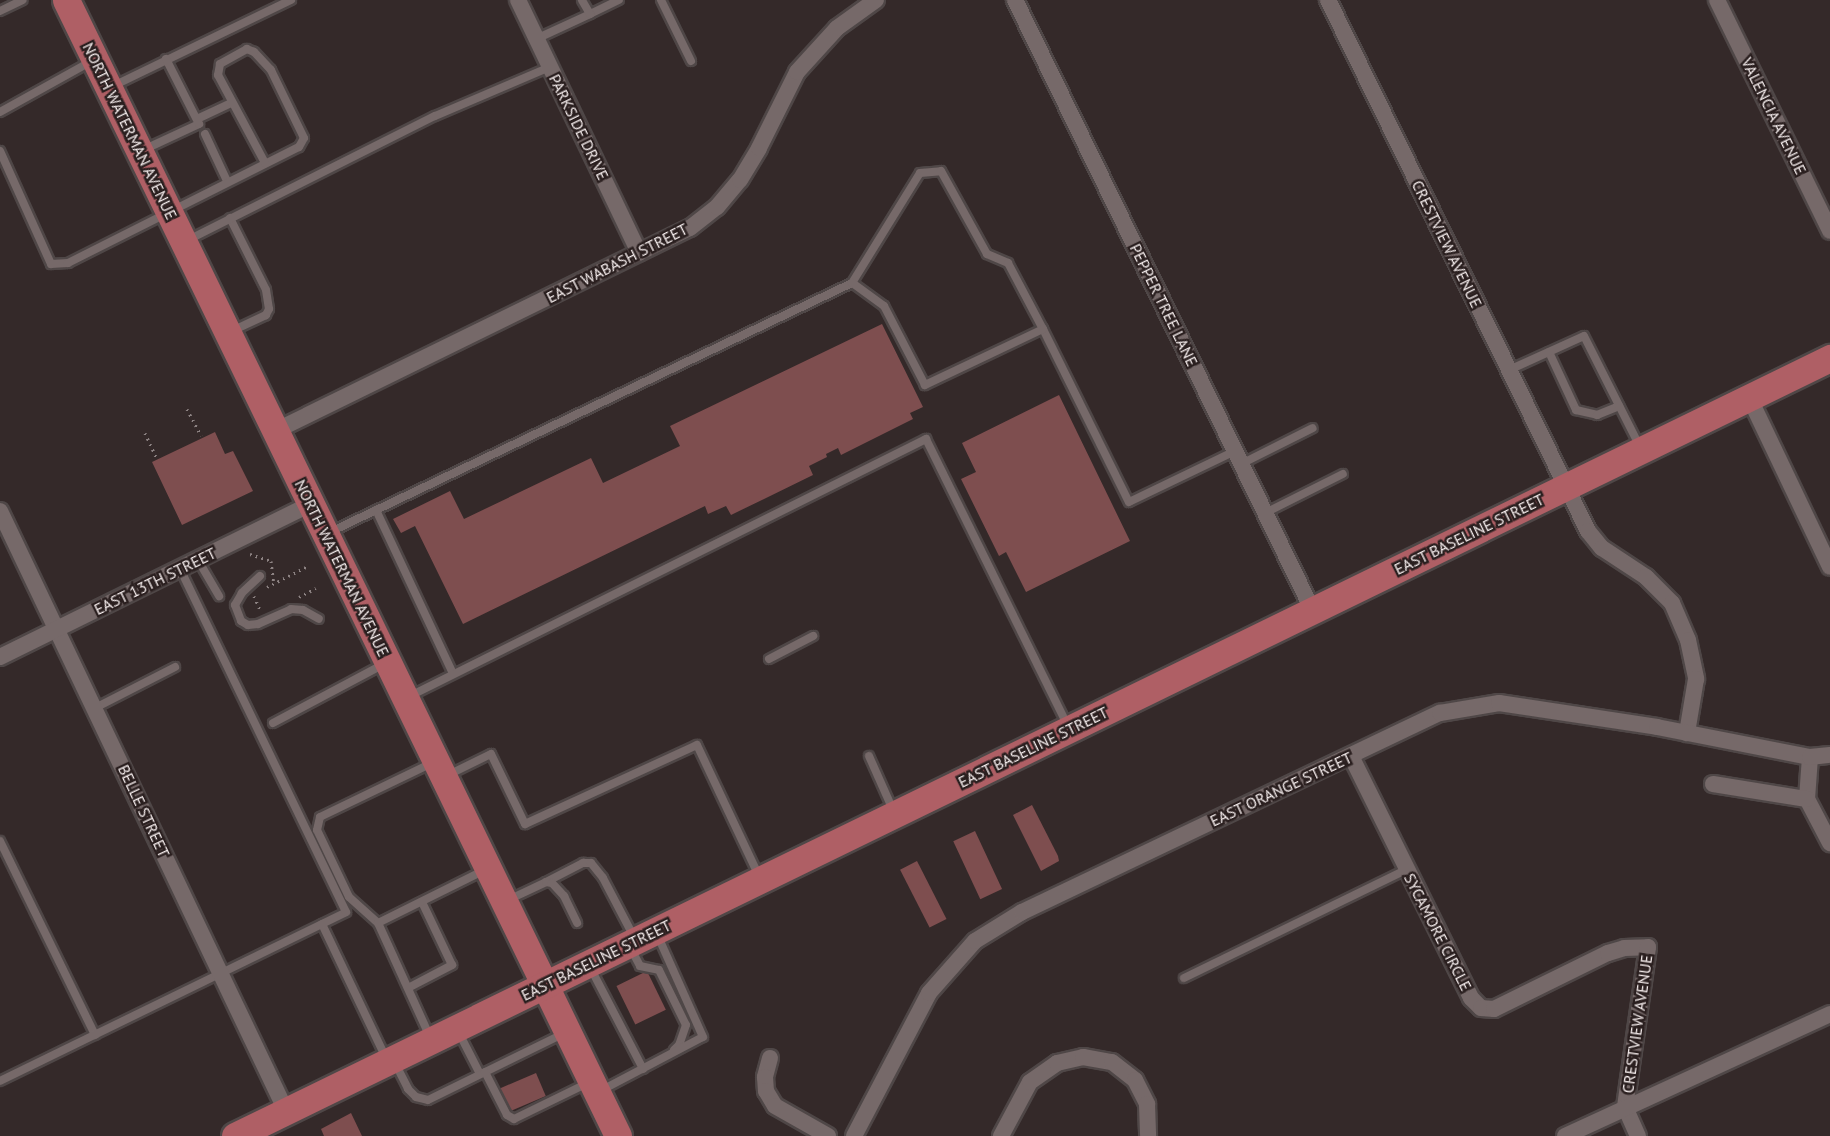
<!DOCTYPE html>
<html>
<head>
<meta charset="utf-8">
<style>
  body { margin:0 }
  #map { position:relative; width:1830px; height:1136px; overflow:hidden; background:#342929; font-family:"PT Sans",sans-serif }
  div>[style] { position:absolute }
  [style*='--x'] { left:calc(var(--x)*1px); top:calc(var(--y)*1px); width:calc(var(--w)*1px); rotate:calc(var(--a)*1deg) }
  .building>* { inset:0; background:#7e4e4f; transform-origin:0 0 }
  .path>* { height:3px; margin-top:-1.5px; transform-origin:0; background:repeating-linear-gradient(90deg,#8d8383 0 1.5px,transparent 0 6px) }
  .roads { filter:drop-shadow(2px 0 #4f4747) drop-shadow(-2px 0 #4f4747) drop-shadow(0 2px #4f4747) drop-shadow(0 -2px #4f4747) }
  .service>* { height:8px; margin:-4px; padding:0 4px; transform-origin:4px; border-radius:4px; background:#766969 }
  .minor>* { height:16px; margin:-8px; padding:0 8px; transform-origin:8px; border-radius:8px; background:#766969 }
  .primary>* { height:27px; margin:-13.5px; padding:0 13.5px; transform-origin:13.5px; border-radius:13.5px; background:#af5f65 }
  span { translate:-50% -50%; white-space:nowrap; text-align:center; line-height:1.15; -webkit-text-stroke:5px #2a1f1f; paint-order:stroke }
  .street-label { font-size:16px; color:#f5eded }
</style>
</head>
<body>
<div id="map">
  <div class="building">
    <div style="clip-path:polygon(882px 324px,923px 407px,910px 413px,913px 419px,841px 455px,838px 448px,826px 454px,827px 457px,809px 466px,813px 475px,731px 515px,726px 506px,708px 514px,705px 506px,463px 624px,415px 526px,401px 533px,393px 519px,450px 491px,464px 519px,591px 458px,603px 483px,680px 446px,670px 426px)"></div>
    <div style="clip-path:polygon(1059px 395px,1130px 541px,1026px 592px,1006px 552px,999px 556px,961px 479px,976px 472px,962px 443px)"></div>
    <div style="clip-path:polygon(215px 432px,225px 454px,233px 451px,253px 491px,182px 525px,152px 462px)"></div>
    <div style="clip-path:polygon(1032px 805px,1058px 856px,1059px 861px,1041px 871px,1013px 815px)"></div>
    <div style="left:975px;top:831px;width:64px;height:24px;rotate:65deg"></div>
    <div style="left:917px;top:861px;width:65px;height:19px;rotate:63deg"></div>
    <div style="left:647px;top:971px;width:43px;height:34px;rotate:64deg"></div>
    <div style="left:536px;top:1073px;width:25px;height:40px;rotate:67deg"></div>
    <div style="clip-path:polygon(351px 1113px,362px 1136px,324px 1136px,321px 1129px)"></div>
  </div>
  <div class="path">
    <div style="--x:187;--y:409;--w:30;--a:62"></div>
    <div style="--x:145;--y:433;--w:26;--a:65"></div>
    <div style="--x:250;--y:554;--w:22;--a:18"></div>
    <div style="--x:271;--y:561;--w:23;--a:83"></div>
    <div style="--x:267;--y:587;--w:44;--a:-27.1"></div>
    <div style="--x:254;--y:596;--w:17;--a:66"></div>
    <div style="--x:299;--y:597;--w:19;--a:-28"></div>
  </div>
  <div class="roads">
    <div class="service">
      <div style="--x:661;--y:0;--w:68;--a:63.8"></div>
      <div style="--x:0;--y:11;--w:25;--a:-26"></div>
      <div style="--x:590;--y:14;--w:32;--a:-26"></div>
      <div style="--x:536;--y:39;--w:60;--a:-24.8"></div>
      <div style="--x:590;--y:14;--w:16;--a:-120"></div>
      <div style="--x:111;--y:87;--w:200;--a:-25.8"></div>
      <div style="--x:0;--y:112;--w:105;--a:-29"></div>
      <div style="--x:197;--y:119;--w:38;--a:-25"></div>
      <div style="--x:205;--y:134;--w:52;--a:64.9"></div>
      <div style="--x:143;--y:150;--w:62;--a:-24.9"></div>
      <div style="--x:199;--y:124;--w:73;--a:-116.9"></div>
      <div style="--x:0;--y:151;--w:124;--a:65.7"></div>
      <div style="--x:51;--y:264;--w:17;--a:-3"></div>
      <div style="--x:68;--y:263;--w:258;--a:-26.7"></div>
      <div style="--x:299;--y:147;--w:10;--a:-61"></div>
      <div style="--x:304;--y:138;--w:76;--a:-115.9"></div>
      <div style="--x:271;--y:70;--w:25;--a:-133"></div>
      <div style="--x:254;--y:52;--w:8;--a:-157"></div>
      <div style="--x:247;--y:49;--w:31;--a:151"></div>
      <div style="--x:220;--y:64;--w:11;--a:100"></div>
      <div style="--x:218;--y:75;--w:100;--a:61.9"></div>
      <div style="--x:230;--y:218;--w:80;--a:63.4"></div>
      <div style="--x:266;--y:290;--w:19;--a:81"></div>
      <div style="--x:269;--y:309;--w:7;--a:117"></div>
      <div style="--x:266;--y:315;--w:38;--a:155"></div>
      <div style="--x:188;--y:240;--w:276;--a:-26.7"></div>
      <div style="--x:435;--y:116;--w:125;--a:-23.1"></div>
      <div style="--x:1043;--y:329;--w:193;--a:63.6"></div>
      <div style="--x:1129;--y:502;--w:118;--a:-25.7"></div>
      <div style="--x:1549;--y:352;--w:64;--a:65"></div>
      <div style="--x:1576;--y:410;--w:22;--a:13"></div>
      <div style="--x:1597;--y:415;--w:24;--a:-22"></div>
      <div style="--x:1509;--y:370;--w:82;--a:-24.4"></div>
      <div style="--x:1584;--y:336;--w:124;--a:63.2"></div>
      <div style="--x:1241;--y:464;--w:80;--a:-26.6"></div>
      <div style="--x:376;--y:510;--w:181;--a:64.8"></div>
      <div style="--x:1265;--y:513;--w:87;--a:-26.6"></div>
      <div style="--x:328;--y:533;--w:581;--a:-25.51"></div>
      <div style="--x:852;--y:283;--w:129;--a:-58.3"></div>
      <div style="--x:920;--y:173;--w:21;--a:-5"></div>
      <div style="--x:941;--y:171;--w:95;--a:61"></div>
      <div style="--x:987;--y:254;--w:23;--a:23"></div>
      <div style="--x:1008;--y:263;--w:75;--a:62.1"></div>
      <div style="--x:1043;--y:329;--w:131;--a:154.6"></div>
      <div style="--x:925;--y:385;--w:89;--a:-117.4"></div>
      <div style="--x:884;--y:306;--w:39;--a:-144"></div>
      <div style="--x:198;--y:560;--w:42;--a:59.7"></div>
      <div style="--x:260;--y:576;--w:25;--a:137"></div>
      <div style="--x:242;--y:593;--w:14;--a:120"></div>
      <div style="--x:235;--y:605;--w:17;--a:69"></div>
      <div style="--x:241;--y:621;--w:8;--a:30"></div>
      <div style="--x:248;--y:625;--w:10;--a:-6"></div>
      <div style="--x:258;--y:624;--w:36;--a:-24"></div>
      <div style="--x:291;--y:609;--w:12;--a:5"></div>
      <div style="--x:303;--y:610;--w:18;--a:29"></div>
      <div style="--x:769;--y:659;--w:50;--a:-27.6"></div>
      <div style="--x:408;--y:697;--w:579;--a:-26.48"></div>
      <div style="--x:926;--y:439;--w:320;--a:63.7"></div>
      <div style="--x:95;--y:708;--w:90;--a:-27.1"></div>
      <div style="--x:273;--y:723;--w:126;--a:-28"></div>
      <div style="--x:869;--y:756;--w:59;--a:66"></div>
      <div style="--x:446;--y:776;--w:50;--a:-26.1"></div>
      <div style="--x:491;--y:754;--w:78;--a:64.1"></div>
      <div style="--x:525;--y:824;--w:189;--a:-24.7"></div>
      <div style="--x:697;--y:745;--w:145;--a:64.7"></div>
      <div style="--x:0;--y:841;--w:216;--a:63.9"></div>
      <div style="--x:546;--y:882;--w:42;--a:-27.2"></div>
      <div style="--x:583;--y:863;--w:8;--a:0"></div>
      <div style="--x:591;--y:863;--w:19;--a:51"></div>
      <div style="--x:603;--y:878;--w:67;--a:62.3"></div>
      <div style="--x:508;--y:900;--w:42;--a:-25.3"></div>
      <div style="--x:546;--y:882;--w:6;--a:9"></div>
      <div style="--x:552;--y:883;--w:18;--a:47"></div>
      <div style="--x:564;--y:896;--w:30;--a:64"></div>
      <div style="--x:378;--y:923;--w:39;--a:-138"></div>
      <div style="--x:349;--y:897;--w:74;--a:-115.5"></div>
      <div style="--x:317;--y:830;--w:13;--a:-77"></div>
      <div style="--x:320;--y:817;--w:124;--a:-25.7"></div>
      <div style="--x:322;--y:924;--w:148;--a:64.5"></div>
      <div style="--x:630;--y:947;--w:21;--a:62"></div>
      <div style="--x:640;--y:966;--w:19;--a:12"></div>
      <div style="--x:659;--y:970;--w:61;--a:63.9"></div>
      <div style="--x:686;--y:1025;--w:21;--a:109"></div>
      <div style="--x:679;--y:1045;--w:7;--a:135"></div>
      <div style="--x:590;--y:967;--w:115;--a:62.5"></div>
      <div style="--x:1184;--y:978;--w:248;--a:-26"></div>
      <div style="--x:408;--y:988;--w:50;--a:-27.6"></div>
      <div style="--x:452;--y:965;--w:70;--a:-115.5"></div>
      <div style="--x:458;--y:1031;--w:48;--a:62.9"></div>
      <div style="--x:430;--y:1037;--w:125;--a:-114.5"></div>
      <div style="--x:378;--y:923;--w:119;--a:-26.4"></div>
      <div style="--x:395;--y:1063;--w:29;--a:63"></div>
      <div style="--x:408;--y:1089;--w:11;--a:45"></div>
      <div style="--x:416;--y:1097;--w:12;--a:14"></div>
      <div style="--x:428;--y:1100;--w:150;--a:-26.1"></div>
      <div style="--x:485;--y:1072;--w:48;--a:62.9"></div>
      <div style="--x:507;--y:1115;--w:8;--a:30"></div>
      <div style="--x:514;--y:1119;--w:85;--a:-26"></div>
      <div style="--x:0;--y:1081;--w:385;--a:-26"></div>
      <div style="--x:346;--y:912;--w:381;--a:-115.8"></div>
      <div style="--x:600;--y:1091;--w:116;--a:-27.7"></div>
      <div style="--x:703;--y:1037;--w:113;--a:-114.1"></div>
    </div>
    <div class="minor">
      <div style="--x:518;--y:0;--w:280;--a:64.4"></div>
      <div style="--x:1015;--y:0;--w:680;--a:64"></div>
      <div style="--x:1328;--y:0;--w:591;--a:63.91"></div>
      <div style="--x:1588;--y:531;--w:22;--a:51"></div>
      <div style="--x:1602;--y:548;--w:53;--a:33.4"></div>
      <div style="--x:1646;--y:577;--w:37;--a:45"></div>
      <div style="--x:1672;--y:603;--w:40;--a:66.6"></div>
      <div style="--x:1688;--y:640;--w:40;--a:78"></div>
      <div style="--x:1696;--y:679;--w:55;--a:99.5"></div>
      <div style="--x:1717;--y:0;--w:257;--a:63.9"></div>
      <div style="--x:1749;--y:397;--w:188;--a:64.5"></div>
      <div style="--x:275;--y:431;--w:462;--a:-26.1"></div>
      <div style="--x:690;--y:228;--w:34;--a:-38"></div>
      <div style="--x:717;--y:207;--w:35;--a:-50"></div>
      <div style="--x:740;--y:180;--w:37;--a:-59"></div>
      <div style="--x:759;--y:148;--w:85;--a:-63.4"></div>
      <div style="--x:797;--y:72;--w:59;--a:-47.7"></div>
      <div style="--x:837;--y:28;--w:48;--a:-35.7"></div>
      <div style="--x:0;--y:511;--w:665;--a:64.51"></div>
      <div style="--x:0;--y:657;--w:347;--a:-26.2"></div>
      <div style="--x:1351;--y:756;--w:270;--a:63.6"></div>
      <div style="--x:1471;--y:998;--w:14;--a:45"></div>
      <div style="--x:1481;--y:1008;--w:13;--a:4"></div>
      <div style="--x:1494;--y:1009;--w:127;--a:-26.2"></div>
      <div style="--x:1608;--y:953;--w:17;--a:-17"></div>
      <div style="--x:1624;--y:948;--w:24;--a:-2"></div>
      <div style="--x:1648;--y:947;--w:162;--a:98.2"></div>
      <div style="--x:1625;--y:1107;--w:32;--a:66"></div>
      <div style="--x:1810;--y:757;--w:42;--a:94.1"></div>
      <div style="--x:1807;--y:799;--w:50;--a:62.4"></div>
      <div style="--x:1713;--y:784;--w:95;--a:9.1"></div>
      <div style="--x:770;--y:1058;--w:20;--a:105"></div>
      <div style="--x:765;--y:1077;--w:14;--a:86"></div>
      <div style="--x:766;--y:1091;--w:17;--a:59"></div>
      <div style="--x:775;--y:1106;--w:61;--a:29.5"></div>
      <div style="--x:854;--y:1136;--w:161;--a:-62.3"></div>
      <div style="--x:929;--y:993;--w:69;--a:-48.5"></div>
      <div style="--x:975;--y:941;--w:55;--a:-31.7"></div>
      <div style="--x:1022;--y:912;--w:463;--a:-25.5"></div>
      <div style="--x:1440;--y:713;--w:60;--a:-9.6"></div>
      <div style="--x:1499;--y:703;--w:160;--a:8.6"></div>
      <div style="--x:1657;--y:727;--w:156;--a:11.1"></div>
      <div style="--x:1810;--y:757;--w:20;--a:-6"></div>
      <div style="--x:1001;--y:1136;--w:61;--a:-61.8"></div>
      <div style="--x:1030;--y:1082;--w:33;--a:-35"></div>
      <div style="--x:1057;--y:1063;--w:27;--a:-13"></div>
      <div style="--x:1083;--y:1057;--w:29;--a:10"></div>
      <div style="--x:1112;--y:1062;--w:29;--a:38"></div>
      <div style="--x:1135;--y:1080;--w:27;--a:63"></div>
      <div style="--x:1147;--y:1104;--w:32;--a:88"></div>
      <div style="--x:1565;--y:1136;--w:292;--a:-24.7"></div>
    </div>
    <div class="primary">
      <div style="--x:66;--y:0;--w:1263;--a:64.08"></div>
      <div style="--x:235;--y:1136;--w:1775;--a:-26"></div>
    </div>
  </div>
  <div class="street-label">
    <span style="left:1774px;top:116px;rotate:64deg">VALENCIA AVENUE</span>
    <span style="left:579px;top:127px;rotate:64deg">PARKSIDE DRIVE</span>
    <span style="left:130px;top:131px;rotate:64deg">NORTH WATERMAN AVENUE</span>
    <span style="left:1447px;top:244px;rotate:64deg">CRESTVIEW AVENUE</span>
    <span style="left:617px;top:263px;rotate:-27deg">EAST WABASH STREET</span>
    <span style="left:1164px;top:305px;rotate:64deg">PEPPER TREE LANE</span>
    <span style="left:1469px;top:534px;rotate:-26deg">EAST BASELINE STREET</span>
    <span style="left:342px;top:568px;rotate:64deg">NORTH WATERMAN AVENUE</span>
    <span style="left:155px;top:581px;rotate:-26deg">EAST 13TH STREET</span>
    <span style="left:1033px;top:747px;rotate:-26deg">EAST BASELINE STREET</span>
    <span style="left:1281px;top:789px;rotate:-25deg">EAST ORANGE STREET</span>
    <span style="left:144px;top:811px;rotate:65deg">BELLE STREET</span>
    <span style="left:1438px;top:932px;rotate:63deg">SYCAMORE CIRCLE</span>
    <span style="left:596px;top:960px;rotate:-26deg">EAST BASELINE STREET</span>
    <span style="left:1637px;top:1024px;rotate:-82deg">CRESTVIEW AVENUE</span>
  </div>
</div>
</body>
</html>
